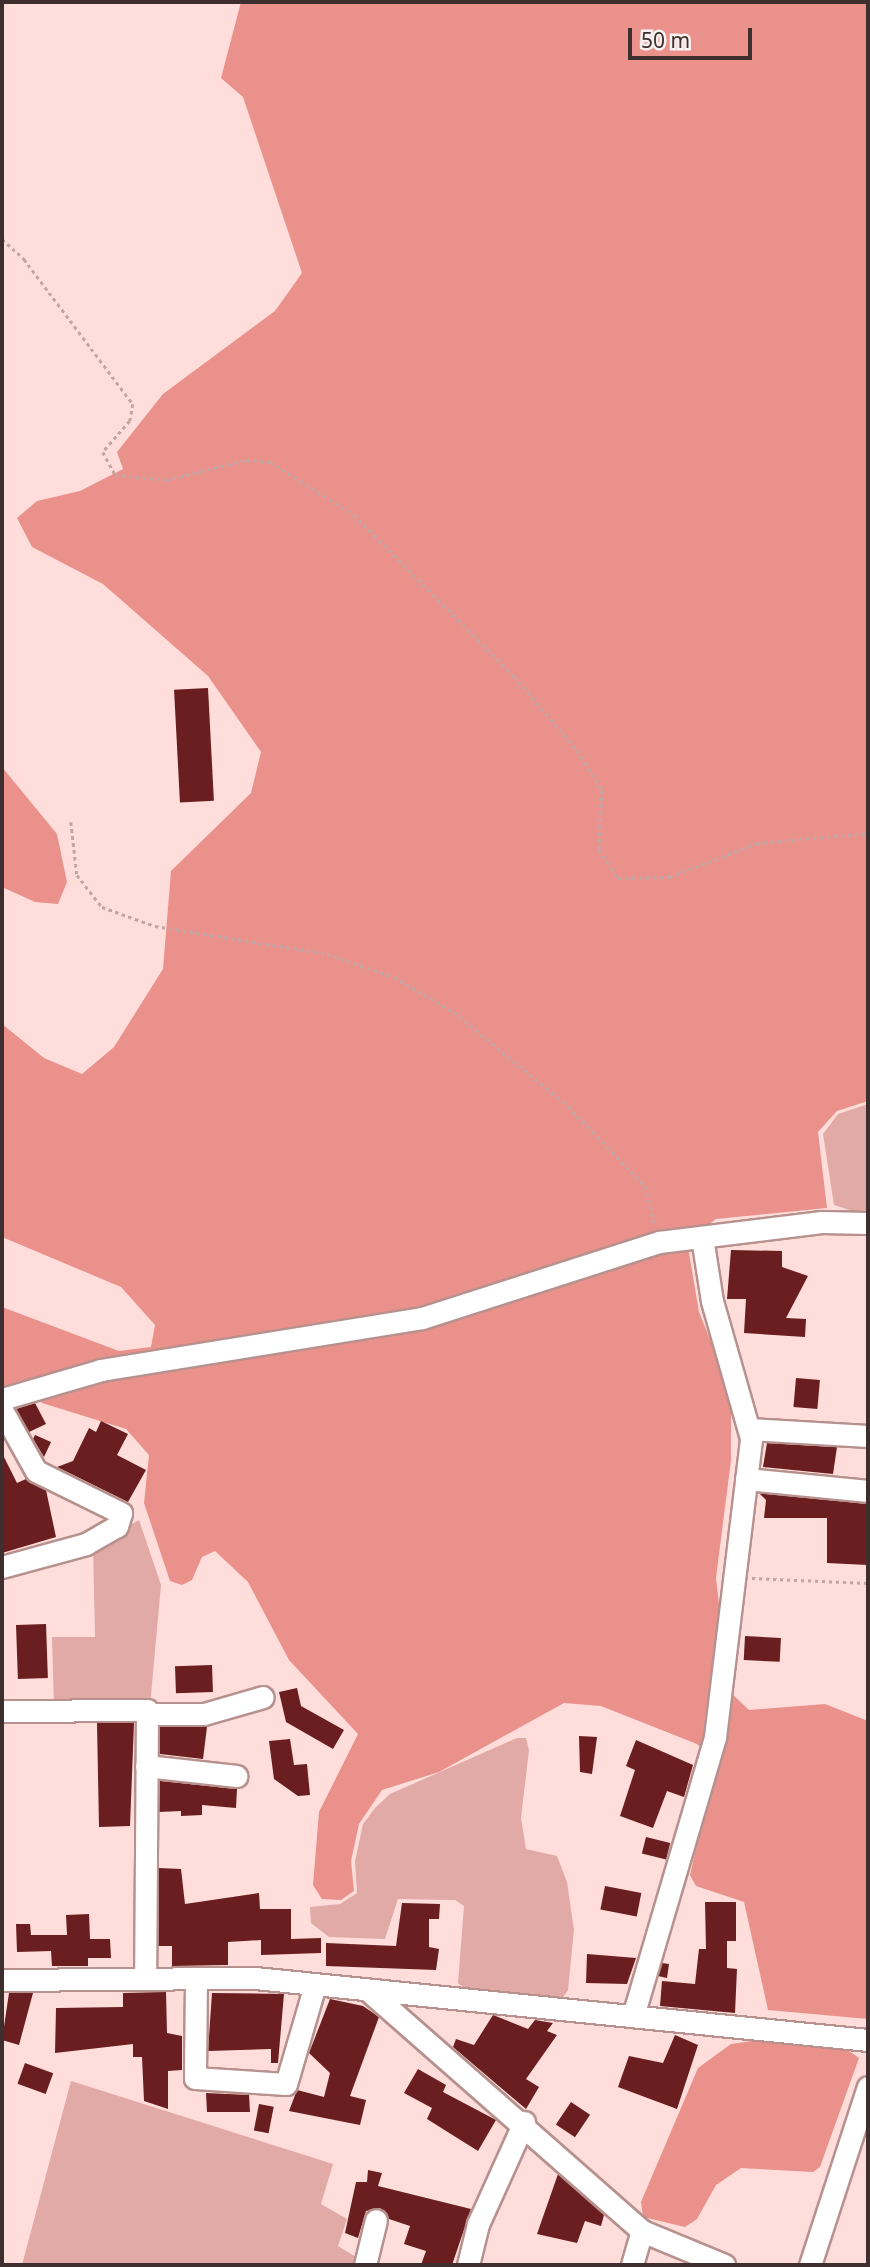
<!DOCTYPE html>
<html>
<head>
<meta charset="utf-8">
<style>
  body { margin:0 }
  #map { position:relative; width:870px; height:2267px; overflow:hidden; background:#feddda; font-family:"Noto Sans",sans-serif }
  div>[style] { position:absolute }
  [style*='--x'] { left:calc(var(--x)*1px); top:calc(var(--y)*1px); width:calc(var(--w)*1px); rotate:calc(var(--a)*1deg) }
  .green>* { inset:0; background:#e2aaa6 }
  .forest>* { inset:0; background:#ea918c }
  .building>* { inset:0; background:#6a1e1f; transform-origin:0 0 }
  .path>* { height:2.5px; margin-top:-1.25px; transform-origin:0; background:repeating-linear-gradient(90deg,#c1a6a3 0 3.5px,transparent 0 7px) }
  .roads { filter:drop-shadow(2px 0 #b7918e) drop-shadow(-2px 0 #b7918e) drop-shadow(0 2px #b7918e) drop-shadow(0 -2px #b7918e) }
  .minor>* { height:21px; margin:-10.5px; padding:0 10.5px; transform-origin:10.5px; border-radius:10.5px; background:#fff }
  span { translate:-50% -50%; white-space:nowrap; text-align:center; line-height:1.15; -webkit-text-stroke:7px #f9f1f0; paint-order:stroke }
  .frame { position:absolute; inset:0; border:4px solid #3e2e2d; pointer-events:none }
  .scale { position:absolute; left:628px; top:28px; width:124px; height:32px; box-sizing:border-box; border:4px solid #3e2e2d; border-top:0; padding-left:9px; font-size:21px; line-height:24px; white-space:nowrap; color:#3e2e2d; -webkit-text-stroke:5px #f9f1f0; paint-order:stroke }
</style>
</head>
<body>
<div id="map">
  <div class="green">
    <div style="clip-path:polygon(868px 1104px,868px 1216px,834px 1205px,823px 1134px,838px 1114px)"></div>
    <div style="clip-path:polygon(139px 1520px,161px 1585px,150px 1706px,54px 1707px,52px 1637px,95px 1637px,93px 1546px)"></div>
    <div style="clip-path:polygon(517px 1738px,526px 1738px,529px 1750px,521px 1818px,526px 1849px,557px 1856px,567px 1882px,574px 1930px,568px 1990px,561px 2000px,466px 1990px,458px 1983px,464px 1906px,455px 1900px,398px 1899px,385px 1939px,329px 1937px,311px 1923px,310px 1907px,340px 1904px,357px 1893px,355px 1861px,363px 1824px,375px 1808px,390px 1794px)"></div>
    <div style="clip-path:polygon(71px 2081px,333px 2164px,321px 2204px,347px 2219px,338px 2246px,356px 2257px,354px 2265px,22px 2265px)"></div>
  </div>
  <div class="forest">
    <div style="clip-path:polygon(241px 2px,868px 2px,868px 1101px,837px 1111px,818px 1132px,827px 1208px,716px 1219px,687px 1241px,699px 1312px,731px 1391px,731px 1460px,716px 1578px,729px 1691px,749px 1710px,825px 1704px,868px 1721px,868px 2019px,768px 2010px,744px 1902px,696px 1886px,690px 1875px,716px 1761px,697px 1744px,601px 1706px,564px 1703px,439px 1772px,382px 1790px,359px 1824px,351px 1861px,354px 1891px,341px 1900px,322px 1899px,313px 1885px,319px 1812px,358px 1734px,289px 1660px,248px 1582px,215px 1551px,202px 1557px,192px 1580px,182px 1585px,170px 1581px,144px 1503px,149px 1455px,126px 1429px,42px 1403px,21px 1381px,2px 1387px,2px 1307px,119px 1351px,151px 1347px,155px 1325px,121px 1287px,2px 1237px,2px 1024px,44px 1058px,82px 1074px,114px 1047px,163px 969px,171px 871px,251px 793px,261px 752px,208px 676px,103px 584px,32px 547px,17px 518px,37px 501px,80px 491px,123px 469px,117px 452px,163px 394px,275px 311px,302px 273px,243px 97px,221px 78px)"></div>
    <div style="clip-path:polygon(2px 767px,57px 834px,67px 882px,58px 904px,35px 902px,2px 887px)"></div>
    <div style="clip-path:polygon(759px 2040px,846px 2049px,859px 2058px,820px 2167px,813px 2172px,741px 2168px,716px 2185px,697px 2219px,685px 2227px,643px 2217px,641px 2202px,698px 2068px,731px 2044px)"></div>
  </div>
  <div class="building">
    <div style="left:208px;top:688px;width:113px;height:34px;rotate:87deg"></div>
    <div style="clip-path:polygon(731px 1250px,782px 1251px,782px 1267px,808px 1276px,786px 1318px,806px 1319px,805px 1337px,744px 1333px,746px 1299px,727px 1299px)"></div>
    <div style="left:796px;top:1378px;width:24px;height:29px;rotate:5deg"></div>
    <div style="clip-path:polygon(35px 1403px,46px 1424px,29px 1432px,16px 1409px)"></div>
    <div style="clip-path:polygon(101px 1421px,128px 1434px,117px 1455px,146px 1470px,128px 1502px,57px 1467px,73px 1461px,89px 1428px,96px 1432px)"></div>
    <div style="clip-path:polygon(35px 1435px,51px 1442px,44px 1457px,33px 1439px)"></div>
    <div style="clip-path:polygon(767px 1443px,837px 1447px,833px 1474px,763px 1467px)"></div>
    <div style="clip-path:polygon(2px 1453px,17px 1483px,26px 1479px,46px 1490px,56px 1537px,2px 1553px)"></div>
    <div style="clip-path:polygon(759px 1493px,868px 1504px,868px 1565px,827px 1563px,827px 1518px,764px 1518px,766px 1500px)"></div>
    <div style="left:46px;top:1624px;width:54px;height:30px;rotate:88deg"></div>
    <div style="left:745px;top:1636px;width:36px;height:24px;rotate:3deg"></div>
    <div style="left:212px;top:1665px;width:27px;height:37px;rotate:88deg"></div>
    <div style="clip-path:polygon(297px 1688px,301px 1706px,344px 1730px,333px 1749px,286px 1722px,279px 1692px)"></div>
    <div style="clip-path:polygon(97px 1723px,134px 1723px,130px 1826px,99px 1827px)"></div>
    <div style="clip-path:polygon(160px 1727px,207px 1727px,203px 1759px,160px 1754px)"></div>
    <div style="clip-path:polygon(579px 1736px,597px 1737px,592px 1774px,580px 1772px)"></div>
    <div style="clip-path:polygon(290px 1739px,294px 1765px,307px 1764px,310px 1795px,298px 1796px,274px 1779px,269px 1741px)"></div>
    <div style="clip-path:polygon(636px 1740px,693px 1765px,684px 1797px,667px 1791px,653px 1828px,620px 1816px,635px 1770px,626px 1766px)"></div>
    <div style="clip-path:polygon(160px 1781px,237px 1789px,236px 1808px,202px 1805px,202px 1815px,181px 1816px,181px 1811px,159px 1812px)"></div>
    <div style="left:646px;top:1837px;width:25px;height:17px;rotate:14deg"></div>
    <div style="clip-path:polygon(159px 1868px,181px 1869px,185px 1904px,259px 1893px,260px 1909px,291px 1909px,291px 1939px,321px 1938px,321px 1953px,261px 1955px,261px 1940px,228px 1942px,228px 1965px,172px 1966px,172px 1946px,158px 1946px)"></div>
    <div style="left:605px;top:1886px;width:37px;height:24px;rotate:11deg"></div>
    <div style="clip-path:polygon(705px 1902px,736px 1902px,736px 1941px,727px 1941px,727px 1968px,737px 1969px,735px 2013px,660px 2006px,662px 1981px,695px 1984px,699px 1949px,706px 1949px)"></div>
    <div style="clip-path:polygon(402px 1903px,440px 1904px,439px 1919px,429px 1919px,429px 1947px,439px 1949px,436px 1970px,326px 1966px,326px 1943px,396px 1946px)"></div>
    <div style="clip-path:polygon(89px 1914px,90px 1939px,110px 1939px,111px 1958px,88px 1958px,88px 1966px,52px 1966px,51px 1951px,17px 1952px,16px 1924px,30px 1924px,31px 1935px,67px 1935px,66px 1915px)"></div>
    <div style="clip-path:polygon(587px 1954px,636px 1958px,627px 1984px,586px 1983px)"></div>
    <div style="clip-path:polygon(662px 1963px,669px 1964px,667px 1978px,658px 1976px)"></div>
    <div style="clip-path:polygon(166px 1992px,167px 2033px,182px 2036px,182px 2070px,168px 2071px,168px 2109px,144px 2101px,142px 2057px,133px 2057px,133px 2044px,55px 2053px,56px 2008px,123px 2007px,123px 1993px)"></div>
    <div style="clip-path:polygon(9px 1993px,33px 1993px,19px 2045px,2px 2040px)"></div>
    <div style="clip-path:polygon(212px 1993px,284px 1994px,278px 2063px,271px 2063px,271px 2049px,208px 2051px)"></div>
    <div style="clip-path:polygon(330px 1999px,363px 2006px,379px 2017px,350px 2096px,366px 2100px,360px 2125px,289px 2111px,297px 2090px,324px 2097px,330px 2073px,309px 2053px)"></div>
    <div style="clip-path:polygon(493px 2015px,528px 2029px,535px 2020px,553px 2023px,547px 2031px,557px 2035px,526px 2079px,539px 2087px,526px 2109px,453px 2047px,456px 2039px,474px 2045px)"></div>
    <div style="clip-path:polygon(675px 2035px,698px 2045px,677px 2109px,618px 2087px,629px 2056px,663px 2063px)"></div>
    <div style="left:25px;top:2063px;width:30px;height:22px;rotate:20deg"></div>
    <div style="clip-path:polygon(418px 2069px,446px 2085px,443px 2092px,496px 2120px,478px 2151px,427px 2119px,432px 2108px,404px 2093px)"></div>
    <div style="clip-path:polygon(206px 2093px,249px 2095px,250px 2112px,207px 2112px)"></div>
    <div style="left:571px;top:2102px;width:23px;height:27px;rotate:34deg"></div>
    <div style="left:259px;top:2104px;width:15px;height:27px;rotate:11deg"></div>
    <div style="clip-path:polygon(368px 2170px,382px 2173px,378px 2186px,471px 2209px,452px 2265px,421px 2265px,426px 2251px,404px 2244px,410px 2226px,389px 2219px,380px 2208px,366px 2211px,358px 2238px,345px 2233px,356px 2182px,367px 2182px)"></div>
    <div style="clip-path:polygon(558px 2174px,604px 2215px,601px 2226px,585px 2221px,577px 2243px,537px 2234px)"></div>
  </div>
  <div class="path">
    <div style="--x:2;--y:239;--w:30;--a:42"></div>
    <div style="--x:24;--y:259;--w:181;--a:53.1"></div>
    <div style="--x:133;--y:404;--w:17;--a:100"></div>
    <div style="--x:130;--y:421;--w:41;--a:131.1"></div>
    <div style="--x:103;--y:452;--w:26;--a:62"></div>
    <div style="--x:115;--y:475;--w:51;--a:5.6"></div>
    <div style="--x:166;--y:480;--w:82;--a:-14"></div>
    <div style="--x:246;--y:460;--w:24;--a:5"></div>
    <div style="--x:270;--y:462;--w:99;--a:32.2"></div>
    <div style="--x:354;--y:515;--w:227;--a:45.2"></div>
    <div style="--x:514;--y:676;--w:97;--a:49.6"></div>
    <div style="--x:577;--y:750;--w:47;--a:58"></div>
    <div style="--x:602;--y:790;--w:60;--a:92.9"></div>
    <div style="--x:599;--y:850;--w:34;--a:56"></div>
    <div style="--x:618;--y:878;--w:51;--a:-1.1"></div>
    <div style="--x:669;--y:877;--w:94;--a:-21.1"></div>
    <div style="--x:757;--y:843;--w:111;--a:-5.1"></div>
    <div style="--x:71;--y:822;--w:53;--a:83.5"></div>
    <div style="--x:77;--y:875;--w:41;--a:52"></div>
    <div style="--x:102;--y:907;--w:56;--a:19.7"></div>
    <div style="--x:155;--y:926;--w:174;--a:9.2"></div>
    <div style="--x:327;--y:954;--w:71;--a:18.9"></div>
    <div style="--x:394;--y:977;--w:69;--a:30.3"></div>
    <div style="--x:454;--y:1012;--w:148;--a:39.5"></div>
    <div style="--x:568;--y:1106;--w:111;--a:46.1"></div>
    <div style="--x:645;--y:1186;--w:38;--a:76"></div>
    <div style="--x:752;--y:1578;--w:116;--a:2.5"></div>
  </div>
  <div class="roads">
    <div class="minor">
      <div style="--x:2;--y:1399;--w:103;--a:-16.3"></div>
      <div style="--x:101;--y:1370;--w:325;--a:-9.2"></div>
      <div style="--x:422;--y:1318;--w:249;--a:-17.8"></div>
      <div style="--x:659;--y:1242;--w:164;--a:-7"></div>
      <div style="--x:822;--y:1222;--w:46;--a:1.2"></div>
      <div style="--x:2;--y:1410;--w:70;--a:60.9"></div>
      <div style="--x:36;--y:1471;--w:95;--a:26.3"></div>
      <div style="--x:121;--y:1513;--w:14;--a:107"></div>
      <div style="--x:117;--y:1526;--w:36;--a:150"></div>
      <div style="--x:86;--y:1544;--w:87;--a:164.7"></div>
      <div style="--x:749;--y:1429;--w:119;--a:3.4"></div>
      <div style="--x:746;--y:1479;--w:123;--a:5.6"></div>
      <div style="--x:2;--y:1711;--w:145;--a:-0.4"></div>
      <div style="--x:147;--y:1710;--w:269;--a:90.4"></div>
      <div style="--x:147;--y:1714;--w:57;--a:0"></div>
      <div style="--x:204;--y:1714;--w:61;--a:-16.1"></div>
      <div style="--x:146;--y:1766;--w:91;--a:6.3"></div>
      <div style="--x:196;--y:1978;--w:100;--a:90.6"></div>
      <div style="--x:195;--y:2078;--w:91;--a:3.8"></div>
      <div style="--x:286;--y:2084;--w:103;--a:-73.7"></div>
      <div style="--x:2;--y:1980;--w:253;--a:-0.5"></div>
      <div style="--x:255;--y:1978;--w:616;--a:5.78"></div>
      <div style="--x:370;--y:1992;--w:362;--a:41.3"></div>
      <div style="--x:642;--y:2231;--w:89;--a:22.5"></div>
      <div style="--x:633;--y:2016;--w:291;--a:-73.6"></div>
      <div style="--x:715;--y:1737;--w:301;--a:-83.1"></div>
      <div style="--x:751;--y:1438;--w:142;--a:-105.9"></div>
      <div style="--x:712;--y:1301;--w:65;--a:-98.9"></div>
      <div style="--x:365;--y:2265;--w:46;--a:-76.3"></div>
      <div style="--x:468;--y:2265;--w:42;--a:-76.3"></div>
      <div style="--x:478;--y:2224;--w:112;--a:-65.7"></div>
      <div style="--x:632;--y:2265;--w:35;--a:-74"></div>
      <div style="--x:810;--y:2265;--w:187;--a:-72"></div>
    </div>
  </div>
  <div class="frame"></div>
  <div class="scale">50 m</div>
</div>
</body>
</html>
